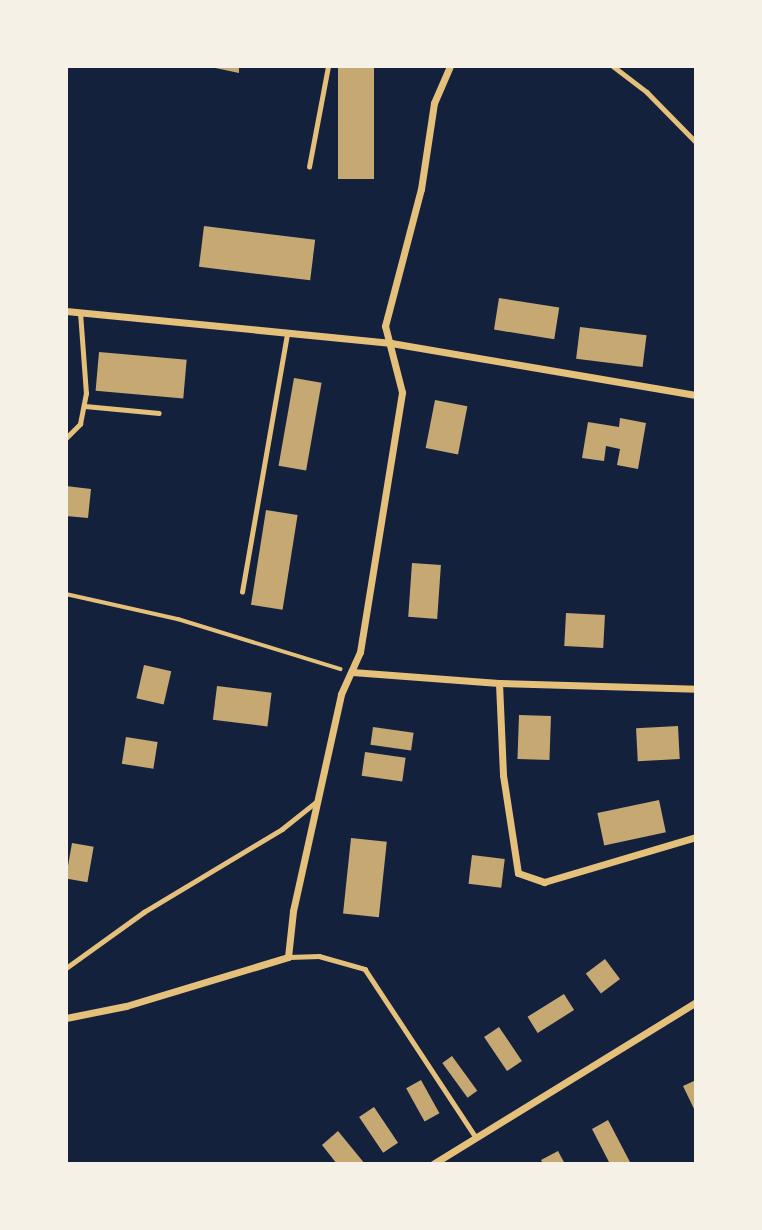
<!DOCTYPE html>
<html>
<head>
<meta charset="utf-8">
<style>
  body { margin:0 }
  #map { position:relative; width:762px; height:1230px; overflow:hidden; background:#14213d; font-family:"Fira Sans",sans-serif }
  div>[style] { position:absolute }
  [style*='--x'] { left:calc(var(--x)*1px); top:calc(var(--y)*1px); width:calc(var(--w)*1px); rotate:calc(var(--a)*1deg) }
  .building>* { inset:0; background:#c6a872; transform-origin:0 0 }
  .path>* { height:3.5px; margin:-1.75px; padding:0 1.75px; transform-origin:1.75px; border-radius:1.75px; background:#e5c07b }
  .service>* { height:4.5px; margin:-2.25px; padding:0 2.25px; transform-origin:2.25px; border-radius:2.25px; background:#e5c07b }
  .minor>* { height:7px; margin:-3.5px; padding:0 3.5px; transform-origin:3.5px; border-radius:3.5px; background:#e5c07b }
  span { translate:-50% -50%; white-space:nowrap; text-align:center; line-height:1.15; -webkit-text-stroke:6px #f6f1e7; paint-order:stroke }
  .frame { position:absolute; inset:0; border:68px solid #f6f1e7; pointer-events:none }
</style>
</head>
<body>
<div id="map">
  <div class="building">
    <div style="clip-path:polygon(206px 66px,239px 66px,239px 73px)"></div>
    <div style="left:338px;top:66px;width:36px;height:113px"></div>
    <div style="left:204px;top:226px;width:112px;height:41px;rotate:7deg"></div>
    <div style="left:499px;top:298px;width:61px;height:32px;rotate:9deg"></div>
    <div style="left:580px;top:327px;width:67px;height:32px;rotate:7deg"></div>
    <div style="left:99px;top:352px;width:88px;height:39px;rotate:5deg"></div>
    <div style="left:294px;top:378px;width:28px;height:89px;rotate:10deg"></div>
    <div style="left:435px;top:400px;width:33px;height:49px;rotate:11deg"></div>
    <div style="clip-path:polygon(620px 418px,646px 423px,638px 469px,617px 465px,620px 449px,606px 446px,604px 461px,582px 458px,588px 422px,619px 427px)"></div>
    <div style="clip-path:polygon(66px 486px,91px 489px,88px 518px,66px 516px)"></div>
    <div style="left:266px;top:510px;width:32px;height:96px;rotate:9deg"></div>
    <div style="left:412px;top:563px;width:29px;height:54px;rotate:4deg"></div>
    <div style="left:566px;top:613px;width:39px;height:33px;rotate:3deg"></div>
    <div style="left:144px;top:665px;width:28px;height:34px;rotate:13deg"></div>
    <div style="left:217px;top:686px;width:55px;height:34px;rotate:7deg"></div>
    <div style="left:519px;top:715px;width:32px;height:44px;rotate:2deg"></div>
    <div style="left:678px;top:726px;width:33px;height:42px;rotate:87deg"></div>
    <div style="left:373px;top:727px;width:41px;height:18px;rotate:8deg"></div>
    <div style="left:126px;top:737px;width:32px;height:27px;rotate:9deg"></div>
    <div style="left:365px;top:752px;width:41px;height:24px;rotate:8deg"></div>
    <div style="left:659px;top:800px;width:33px;height:63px;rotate:78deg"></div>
    <div style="left:351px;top:838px;width:36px;height:76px;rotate:6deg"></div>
    <div style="left:72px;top:843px;width:22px;height:36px;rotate:10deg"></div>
    <div style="left:472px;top:855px;width:33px;height:29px;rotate:7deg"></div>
    <div style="left:605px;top:959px;width:25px;height:24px;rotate:53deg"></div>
    <div style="left:564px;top:994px;width:19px;height:43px;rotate:58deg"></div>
    <div style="left:499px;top:1027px;width:41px;height:18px;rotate:56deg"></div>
    <div style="left:452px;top:1056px;width:43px;height:12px;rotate:54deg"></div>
    <div style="left:421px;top:1080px;width:38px;height:17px;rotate:61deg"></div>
    <div style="clip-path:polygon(696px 1080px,696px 1113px,683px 1086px)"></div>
    <div style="left:374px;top:1107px;width:43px;height:18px;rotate:56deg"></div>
    <div style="clip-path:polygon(608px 1120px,631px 1164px,610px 1164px,592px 1129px)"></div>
    <div style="clip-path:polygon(338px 1131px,365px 1164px,337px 1164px,322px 1145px)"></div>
    <div style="clip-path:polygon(558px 1151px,565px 1164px,543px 1164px,541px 1160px)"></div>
  </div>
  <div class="path">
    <div style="--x:66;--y:594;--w:115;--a:12.6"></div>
    <div style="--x:178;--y:619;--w:170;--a:17.1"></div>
  </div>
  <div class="service">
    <div style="--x:613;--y:66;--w:43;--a:37.4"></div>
    <div style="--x:647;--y:92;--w:70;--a:45.6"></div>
    <div style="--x:309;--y:167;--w:103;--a:-79.3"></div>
    <div style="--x:85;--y:406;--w:74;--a:5.4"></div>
    <div style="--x:66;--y:438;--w:20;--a:-45"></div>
    <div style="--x:80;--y:424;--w:31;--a:-79"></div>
    <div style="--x:86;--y:394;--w:81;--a:-94.2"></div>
    <div style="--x:242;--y:592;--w:263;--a:-80.1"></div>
    <div style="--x:289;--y:957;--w:30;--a:-2"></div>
    <div style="--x:319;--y:956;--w:48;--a:15.8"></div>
    <div style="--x:365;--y:969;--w:198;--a:56.6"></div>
    <div style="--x:66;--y:968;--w:96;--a:-35.7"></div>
    <div style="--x:144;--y:912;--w:161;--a:-31"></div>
    <div style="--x:282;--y:829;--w:43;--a:-38.5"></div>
  </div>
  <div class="minor">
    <div style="--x:66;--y:311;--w:327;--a:5.6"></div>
    <div style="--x:391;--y:343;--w:309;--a:9.7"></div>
    <div style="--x:352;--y:672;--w:147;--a:4.3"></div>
    <div style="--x:499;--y:683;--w:197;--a:1.7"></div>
    <div style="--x:499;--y:683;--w:92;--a:87.5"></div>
    <div style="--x:503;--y:775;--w:99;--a:81.3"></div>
    <div style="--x:518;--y:873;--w:28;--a:19"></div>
    <div style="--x:544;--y:882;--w:159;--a:-16.5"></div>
    <div style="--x:66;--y:1018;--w:61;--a:-11.3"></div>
    <div style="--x:126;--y:1006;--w:169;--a:-16.8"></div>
    <div style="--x:288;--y:957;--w:46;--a:-83.8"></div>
    <div style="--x:293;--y:911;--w:222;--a:-77.5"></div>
    <div style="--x:341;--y:694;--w:46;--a:-65.7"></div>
    <div style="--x:360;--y:652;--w:263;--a:-80.8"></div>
    <div style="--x:402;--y:392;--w:68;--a:-104.4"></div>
    <div style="--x:385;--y:326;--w:142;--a:-75.3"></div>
    <div style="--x:421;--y:189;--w:87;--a:-81.4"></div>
    <div style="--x:434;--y:103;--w:40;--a:-66.6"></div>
    <div style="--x:433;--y:1164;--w:309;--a:-31.6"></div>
  </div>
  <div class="frame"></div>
</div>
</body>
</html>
